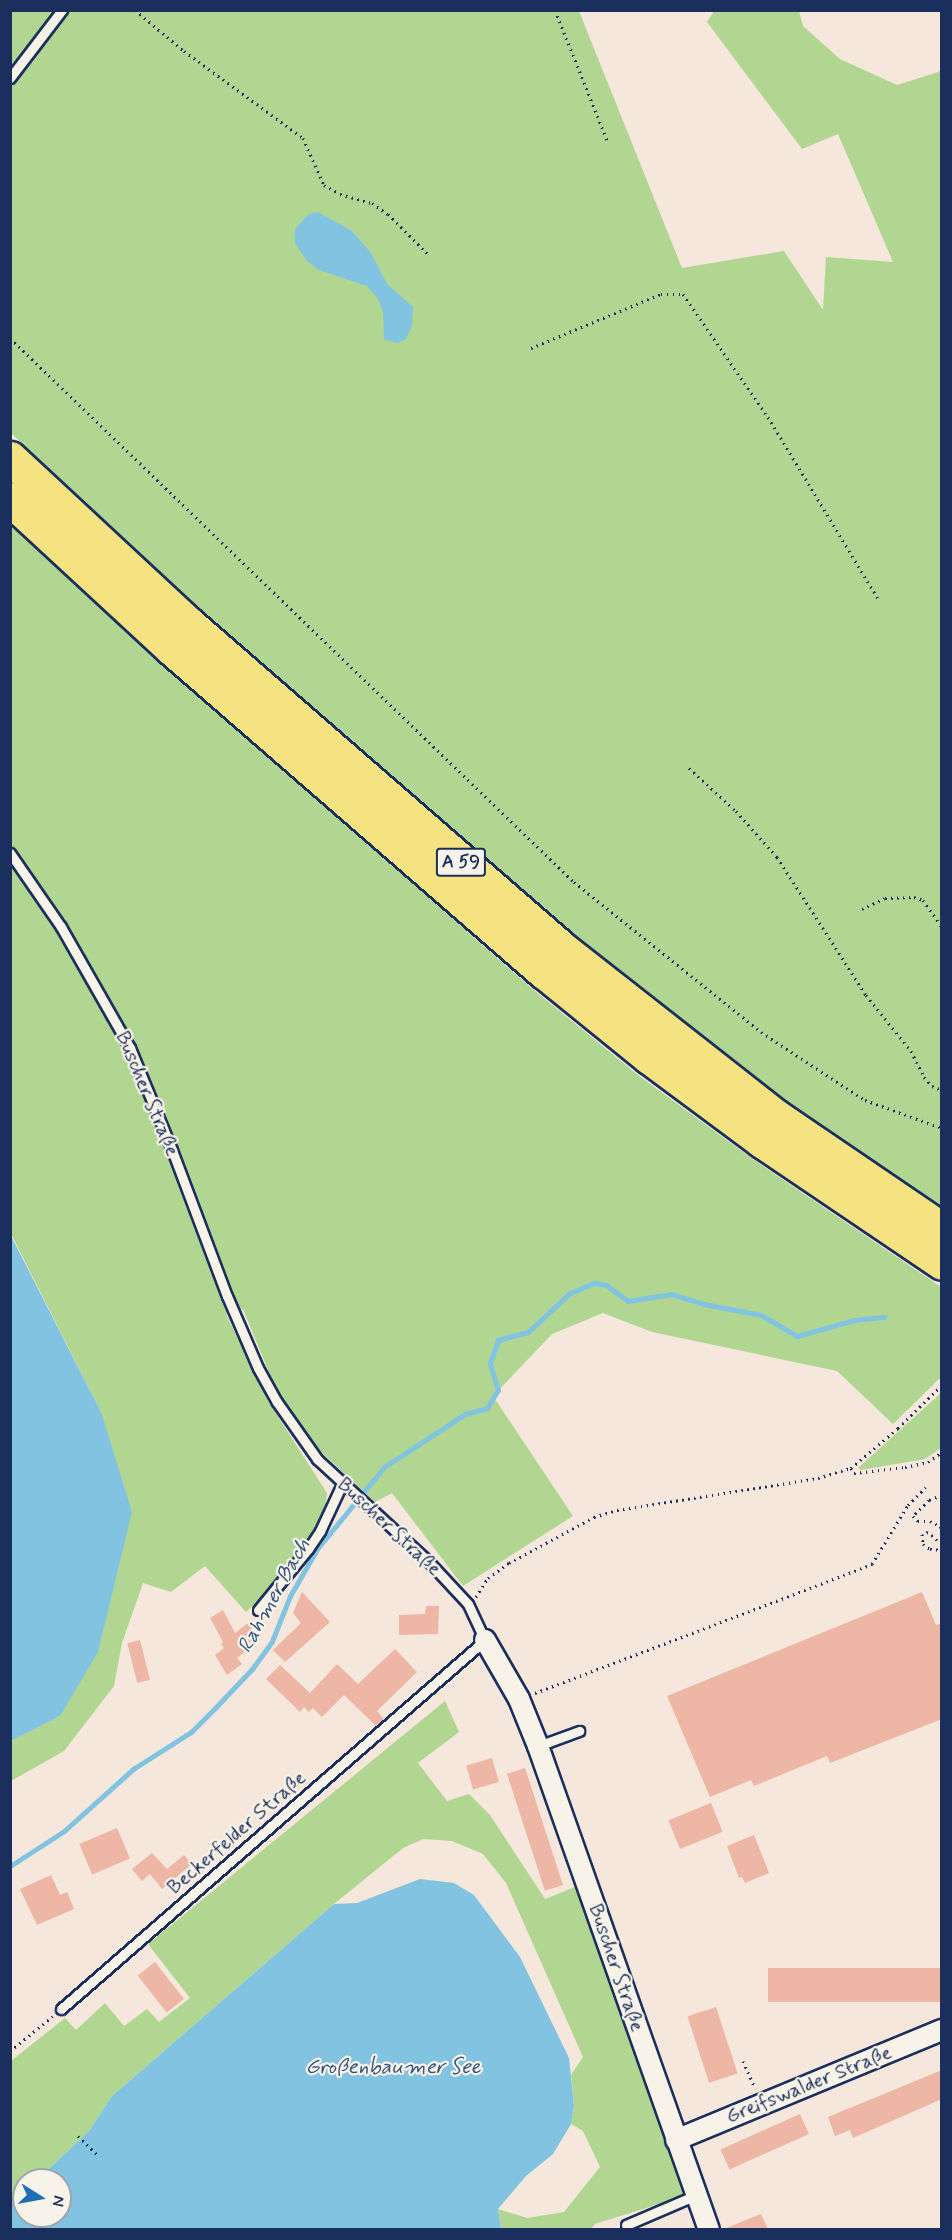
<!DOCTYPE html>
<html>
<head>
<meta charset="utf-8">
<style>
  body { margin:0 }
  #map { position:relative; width:952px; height:2240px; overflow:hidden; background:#f5e7db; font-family:Mynerve,sans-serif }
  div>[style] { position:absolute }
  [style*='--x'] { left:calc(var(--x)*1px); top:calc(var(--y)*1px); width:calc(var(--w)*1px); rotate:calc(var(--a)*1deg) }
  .green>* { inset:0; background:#b0d691 }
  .water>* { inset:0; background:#81c3e1 }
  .stream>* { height:5px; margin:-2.5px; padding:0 2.5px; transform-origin:2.5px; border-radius:2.5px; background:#81c3e1 }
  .building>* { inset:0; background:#eeb6a5; transform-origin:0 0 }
  .path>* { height:3px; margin-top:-1.5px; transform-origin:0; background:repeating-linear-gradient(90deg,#1b2f5e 0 1.5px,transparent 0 6px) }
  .roads { filter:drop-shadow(2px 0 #1b2f5e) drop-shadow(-2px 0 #1b2f5e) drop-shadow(0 2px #1b2f5e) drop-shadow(0 -2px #1b2f5e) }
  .lane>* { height:9px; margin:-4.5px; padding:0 4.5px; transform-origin:4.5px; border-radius:4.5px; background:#f7f3e8 }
  .street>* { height:20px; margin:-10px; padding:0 10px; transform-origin:10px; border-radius:10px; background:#f7f3e8 }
  .highway>* { height:33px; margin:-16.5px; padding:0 16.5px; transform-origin:16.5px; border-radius:16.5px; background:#f5e382 }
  span { translate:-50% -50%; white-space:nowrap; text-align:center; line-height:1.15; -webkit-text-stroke:4.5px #f7f3e8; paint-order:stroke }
  .shield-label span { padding:2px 4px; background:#f7f3e8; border:2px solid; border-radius:4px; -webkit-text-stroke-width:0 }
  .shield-label { font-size:18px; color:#1b2f5e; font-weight:700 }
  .street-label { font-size:20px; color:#1b2f5e }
  .water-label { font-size:21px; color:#34547f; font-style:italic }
  .frame { position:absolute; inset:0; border:12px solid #1b2f5e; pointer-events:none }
  .north { position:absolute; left:12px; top:2168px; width:60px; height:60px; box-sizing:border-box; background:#f7f3e8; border:2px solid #9fa5b1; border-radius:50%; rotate:101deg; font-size:16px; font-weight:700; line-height:24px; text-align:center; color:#1b2f5e }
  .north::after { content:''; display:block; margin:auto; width:21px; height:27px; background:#1f6fb2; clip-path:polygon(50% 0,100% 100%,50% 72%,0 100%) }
</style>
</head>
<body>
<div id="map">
  <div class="green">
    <div style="clip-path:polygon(10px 11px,579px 11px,682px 268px,784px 251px,823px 310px,826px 257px,893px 262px,838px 134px,802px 149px,707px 22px,714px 11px,799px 11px,803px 26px,840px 59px,897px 85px,941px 71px,941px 1210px,786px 1103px,567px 934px,382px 775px,202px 611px,11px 433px)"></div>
    <div style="clip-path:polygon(10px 522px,160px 662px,535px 991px,638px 1075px,754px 1160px,941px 1287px,941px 1377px,893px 1424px,837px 1371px,652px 1332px,603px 1313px,552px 1334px,493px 1396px,573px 1516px,463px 1586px,392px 1493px,375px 1502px,318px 1449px,275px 1387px,243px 1309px,226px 1314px,268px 1401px,327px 1493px,324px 1516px,267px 1593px,246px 1612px,205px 1566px,171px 1592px,143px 1583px,122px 1643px,114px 1686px,64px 1751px,11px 1781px,11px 1741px,60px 1716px,101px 1412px,11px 1234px)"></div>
    <div style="clip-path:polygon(941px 1393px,941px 1448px,925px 1459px,861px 1470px,858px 1468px)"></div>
    <div style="clip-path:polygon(445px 1701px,459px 1732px,418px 1763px,447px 1801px,469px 1794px,490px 1815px,545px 1899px,575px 1887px,688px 2195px,595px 2224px,591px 2229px,501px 2229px,498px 2209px,527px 2218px,564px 2212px,600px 2167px,583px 2131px,571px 2124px,574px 2106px,571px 2075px,583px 2057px,506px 1883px,483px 1854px,452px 1841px,423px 1839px,403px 1848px,334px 1904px,112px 2096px,89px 2131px,37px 2180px,24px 2180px,24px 2192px,11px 2205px,11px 2061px,65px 2018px,76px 2030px,105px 2003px,124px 2026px,147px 2009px,159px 2022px,190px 1998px,148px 1944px)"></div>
  </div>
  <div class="water">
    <div style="clip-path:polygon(318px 212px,352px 231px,371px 253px,387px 284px,413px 307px,412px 326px,406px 339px,397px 343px,384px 339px,383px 311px,378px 299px,367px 286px,319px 270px,307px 261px,295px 243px,295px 229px,309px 214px)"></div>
    <div style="clip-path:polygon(10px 1234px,101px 1412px,132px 1512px,98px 1652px,60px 1716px,11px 1741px)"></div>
    <div style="clip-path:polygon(420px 1879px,454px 1883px,474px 1895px,520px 1957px,569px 2058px,574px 2106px,571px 2124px,553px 2154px,526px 2176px,498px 2209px,501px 2229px,11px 2229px,11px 2205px,24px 2192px,24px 2216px,60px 2216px,60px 2180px,37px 2180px,89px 2131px,112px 2096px,334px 1904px,357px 1903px)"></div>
  </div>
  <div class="stream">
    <div style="--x:10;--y:1866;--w:64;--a:-32.9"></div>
    <div style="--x:64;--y:1831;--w:93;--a:-41.9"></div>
    <div style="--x:133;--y:1769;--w:69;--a:-32.5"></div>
    <div style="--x:191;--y:1732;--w:34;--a:-45"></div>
    <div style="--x:215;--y:1708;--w:54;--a:-46.5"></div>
    <div style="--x:252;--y:1669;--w:34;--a:-54"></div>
    <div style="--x:272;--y:1641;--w:48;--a:-68.2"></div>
    <div style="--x:290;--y:1596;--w:54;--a:-60.1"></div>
    <div style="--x:317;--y:1549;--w:106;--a:-50.7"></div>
    <div style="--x:384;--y:1467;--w:97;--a:-33.2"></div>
    <div style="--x:465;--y:1414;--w:23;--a:-15"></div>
    <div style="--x:487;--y:1408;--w:21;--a:-59"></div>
    <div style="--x:498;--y:1390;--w:28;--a:-107"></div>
    <div style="--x:490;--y:1363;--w:24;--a:-71"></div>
    <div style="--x:498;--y:1340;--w:31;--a:-15"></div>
    <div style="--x:528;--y:1332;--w:57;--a:-42.9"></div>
    <div style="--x:570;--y:1293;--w:26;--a:-23"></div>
    <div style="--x:594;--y:1283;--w:12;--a:9"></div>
    <div style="--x:606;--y:1285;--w:27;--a:36"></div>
    <div style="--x:628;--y:1301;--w:44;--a:-9.2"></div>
    <div style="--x:671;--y:1294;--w:34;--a:17"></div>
    <div style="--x:704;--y:1304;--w:58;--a:10.9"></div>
    <div style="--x:761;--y:1315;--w:42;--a:30.3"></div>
    <div style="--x:797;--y:1336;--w:59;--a:-15.7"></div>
    <div style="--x:854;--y:1320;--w:30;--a:-6"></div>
  </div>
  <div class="building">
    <div style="clip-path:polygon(302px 1592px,330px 1622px,285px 1662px,273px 1650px,301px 1623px,293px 1613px)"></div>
    <div style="clip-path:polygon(922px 1592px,936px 1625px,942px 1623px,942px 1719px,830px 1763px,827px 1756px,754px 1786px,751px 1780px,710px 1797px,667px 1696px)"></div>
    <div style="clip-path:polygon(426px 1606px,439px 1606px,438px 1634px,399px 1635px,399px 1615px,425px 1614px)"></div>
    <div style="clip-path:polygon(223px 1610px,235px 1633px,248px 1623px,260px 1640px,237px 1658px,242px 1664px,227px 1675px,215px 1655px,224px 1648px,221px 1644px,223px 1642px,210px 1618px)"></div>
    <div style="left:140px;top:1640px;width:41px;height:13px;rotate:76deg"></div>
    <div style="clip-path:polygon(395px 1649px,417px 1672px,377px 1711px,384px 1719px,376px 1726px,344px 1695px,322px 1717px,313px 1708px,309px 1712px,304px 1707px,300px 1712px,266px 1679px,280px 1665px,310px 1693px,337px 1664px,358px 1684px)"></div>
    <div style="left:492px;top:1758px;width:25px;height:27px;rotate:74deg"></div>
    <div style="left:525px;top:1768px;width:123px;height:19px;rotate:72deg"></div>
    <div style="left:711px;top:1803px;width:31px;height:46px;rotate:68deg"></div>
    <div style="left:117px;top:1828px;width:33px;height:41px;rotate:67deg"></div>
    <div style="clip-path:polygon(754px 1835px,769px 1873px,745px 1883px,742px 1877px,739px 1878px,727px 1846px)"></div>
    <div style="clip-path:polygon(152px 1853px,167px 1869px,184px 1855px,192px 1864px,162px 1889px,150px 1874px,142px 1881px,132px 1869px)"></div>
    <div style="clip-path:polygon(51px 1875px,60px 1895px,67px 1892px,74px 1909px,37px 1925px,20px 1889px)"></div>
    <div style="left:155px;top:1962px;width:47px;height:22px;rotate:52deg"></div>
    <div style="left:942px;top:1968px;width:34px;height:174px;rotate:90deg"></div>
    <div style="left:716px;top:2007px;width:70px;height:30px;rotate:72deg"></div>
    <div style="clip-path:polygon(942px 2070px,942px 2099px,853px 2138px,850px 2130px,835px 2136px,828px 2117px)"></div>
    <div style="left:800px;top:2114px;width:22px;height:87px;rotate:66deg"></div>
    <div style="clip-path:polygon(761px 2214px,768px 2229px,724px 2229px)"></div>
  </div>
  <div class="path">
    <div style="--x:135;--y:10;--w:64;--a:39.9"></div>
    <div style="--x:184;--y:51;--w:147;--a:36.2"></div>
    <div style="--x:303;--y:138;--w:51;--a:65.9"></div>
    <div style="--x:324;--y:185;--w:18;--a:29"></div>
    <div style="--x:340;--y:194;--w:33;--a:16"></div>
    <div style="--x:372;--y:203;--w:19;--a:35"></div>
    <div style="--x:388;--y:214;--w:58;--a:45"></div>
    <div style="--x:555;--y:10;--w:140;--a:68.2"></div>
    <div style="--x:10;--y:338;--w:784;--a:43.97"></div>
    <div style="--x:574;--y:882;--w:240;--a:38.7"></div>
    <div style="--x:761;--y:1032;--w:124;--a:33.2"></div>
    <div style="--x:865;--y:1100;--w:82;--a:20"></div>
    <div style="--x:531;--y:348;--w:141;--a:-22.6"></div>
    <div style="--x:661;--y:294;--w:22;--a:0"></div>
    <div style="--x:683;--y:294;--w:150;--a:55.4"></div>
    <div style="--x:768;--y:417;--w:214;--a:58.8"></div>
    <div style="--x:689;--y:768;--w:64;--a:42.5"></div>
    <div style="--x:736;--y:811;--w:62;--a:48.3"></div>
    <div style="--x:777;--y:857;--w:164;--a:57.2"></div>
    <div style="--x:866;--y:995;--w:72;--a:51.2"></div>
    <div style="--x:911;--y:1051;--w:29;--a:63"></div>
    <div style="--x:924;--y:1077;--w:12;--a:48"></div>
    <div style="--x:932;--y:1086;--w:11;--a:22"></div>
    <div style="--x:862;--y:909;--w:25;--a:-26"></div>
    <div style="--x:885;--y:898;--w:29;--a:-2"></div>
    <div style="--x:914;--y:897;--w:9;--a:18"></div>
    <div style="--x:923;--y:900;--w:33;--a:55"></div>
    <div style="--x:851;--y:1468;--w:6;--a:59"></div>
    <div style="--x:854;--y:1473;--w:51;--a:-6.7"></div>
    <div style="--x:905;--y:1467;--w:24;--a:-12"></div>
    <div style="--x:928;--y:1462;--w:17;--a:-36"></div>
    <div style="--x:942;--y:1495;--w:14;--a:159"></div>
    <div style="--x:929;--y:1500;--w:23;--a:135"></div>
    <div style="--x:913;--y:1516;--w:7;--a:45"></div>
    <div style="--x:918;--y:1521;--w:12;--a:0"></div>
    <div style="--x:930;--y:1521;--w:11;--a:27"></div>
    <div style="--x:940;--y:1526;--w:4;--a:56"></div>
    <div style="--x:942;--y:1538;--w:5;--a:158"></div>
    <div style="--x:937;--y:1540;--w:12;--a:-138"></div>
    <div style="--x:928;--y:1532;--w:6;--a:162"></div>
    <div style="--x:922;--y:1534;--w:10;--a:84"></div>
    <div style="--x:923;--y:1544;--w:9;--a:36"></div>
    <div style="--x:930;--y:1549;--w:12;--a:5"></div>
    <div style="--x:476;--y:1597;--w:22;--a:-58"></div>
    <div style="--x:488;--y:1578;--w:26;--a:-36"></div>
    <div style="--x:509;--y:1563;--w:97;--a:-28.4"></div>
    <div style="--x:594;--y:1517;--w:24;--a:-17"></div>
    <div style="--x:617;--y:1510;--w:204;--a:-9"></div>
    <div style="--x:818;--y:1478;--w:34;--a:-17"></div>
    <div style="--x:851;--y:1468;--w:62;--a:-40.4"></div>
    <div style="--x:898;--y:1428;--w:62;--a:-44.3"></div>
    <div style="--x:535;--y:1693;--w:361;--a:-20.9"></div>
    <div style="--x:872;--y:1564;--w:69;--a:-58.6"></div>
    <div style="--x:908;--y:1505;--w:25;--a:-45"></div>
    <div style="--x:10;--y:2051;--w:55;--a:-39.1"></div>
    <div style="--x:743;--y:2061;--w:30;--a:66"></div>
    <div style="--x:78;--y:2136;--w:29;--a:44"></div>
  </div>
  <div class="roads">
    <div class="lane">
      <div style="--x:10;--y:78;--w:86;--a:-52.6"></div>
      <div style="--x:10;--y:853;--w:90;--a:55.4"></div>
      <div style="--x:61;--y:927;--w:139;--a:60.3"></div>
      <div style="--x:130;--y:1048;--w:110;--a:67.6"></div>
      <div style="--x:172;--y:1150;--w:156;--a:69.4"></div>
      <div style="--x:227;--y:1296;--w:78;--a:66.7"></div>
      <div style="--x:258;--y:1368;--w:39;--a:61"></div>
      <div style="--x:277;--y:1402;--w:70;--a:54.9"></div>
      <div style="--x:317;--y:1459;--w:152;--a:42.6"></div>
      <div style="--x:429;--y:1562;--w:57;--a:47.1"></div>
      <div style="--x:468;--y:1604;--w:40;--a:65"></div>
      <div style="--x:485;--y:1640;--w:562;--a:138.97"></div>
      <div style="--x:258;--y:1610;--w:79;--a:-50.7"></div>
      <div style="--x:308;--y:1549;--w:22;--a:-56"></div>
      <div style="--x:320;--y:1531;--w:52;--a:-64.9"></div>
      <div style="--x:538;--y:1746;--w:44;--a:-20.1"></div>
      <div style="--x:626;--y:2225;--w:76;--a:-23.2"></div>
    </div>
    <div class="street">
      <div style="--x:485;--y:1640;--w:68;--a:60"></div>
      <div style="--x:519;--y:1699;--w:51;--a:68"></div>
      <div style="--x:538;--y:1746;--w:513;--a:70.54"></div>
      <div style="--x:676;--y:2140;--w:288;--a:-22.5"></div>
    </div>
    <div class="highway">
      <div style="--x:10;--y:458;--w:246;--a:42.9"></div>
      <div style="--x:190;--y:625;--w:490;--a:41"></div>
      <div style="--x:560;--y:947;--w:276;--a:38.1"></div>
      <div style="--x:777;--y:1117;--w:199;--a:34.2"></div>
      <div style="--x:10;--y:499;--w:219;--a:42.8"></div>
      <div style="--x:171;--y:648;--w:493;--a:41"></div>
      <div style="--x:543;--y:971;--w:136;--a:39.1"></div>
      <div style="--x:649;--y:1057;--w:141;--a:36.6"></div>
      <div style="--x:762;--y:1141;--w:217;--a:34.1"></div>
    </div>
  </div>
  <div class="shield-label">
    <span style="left:461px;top:862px">A 59</span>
  </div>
  <div class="street-label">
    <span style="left:147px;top:1094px;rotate:67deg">Buscher Straße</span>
    <span style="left:389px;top:1527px;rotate:43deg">Buscher Straße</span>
    <span style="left:237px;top:1833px;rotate:-41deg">Beckerfelder Straße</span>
    <span style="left:616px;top:1968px;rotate:71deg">Buscher Straße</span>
    <span style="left:809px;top:2085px;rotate:-22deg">Greifswalder Straße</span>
  </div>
  <div class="water-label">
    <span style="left:274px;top:1596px;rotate:-61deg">Rahmer Bach</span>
    <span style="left:393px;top:2067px">Großenbaumer See</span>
  </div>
  <div class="frame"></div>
  <div class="north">N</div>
</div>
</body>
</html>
